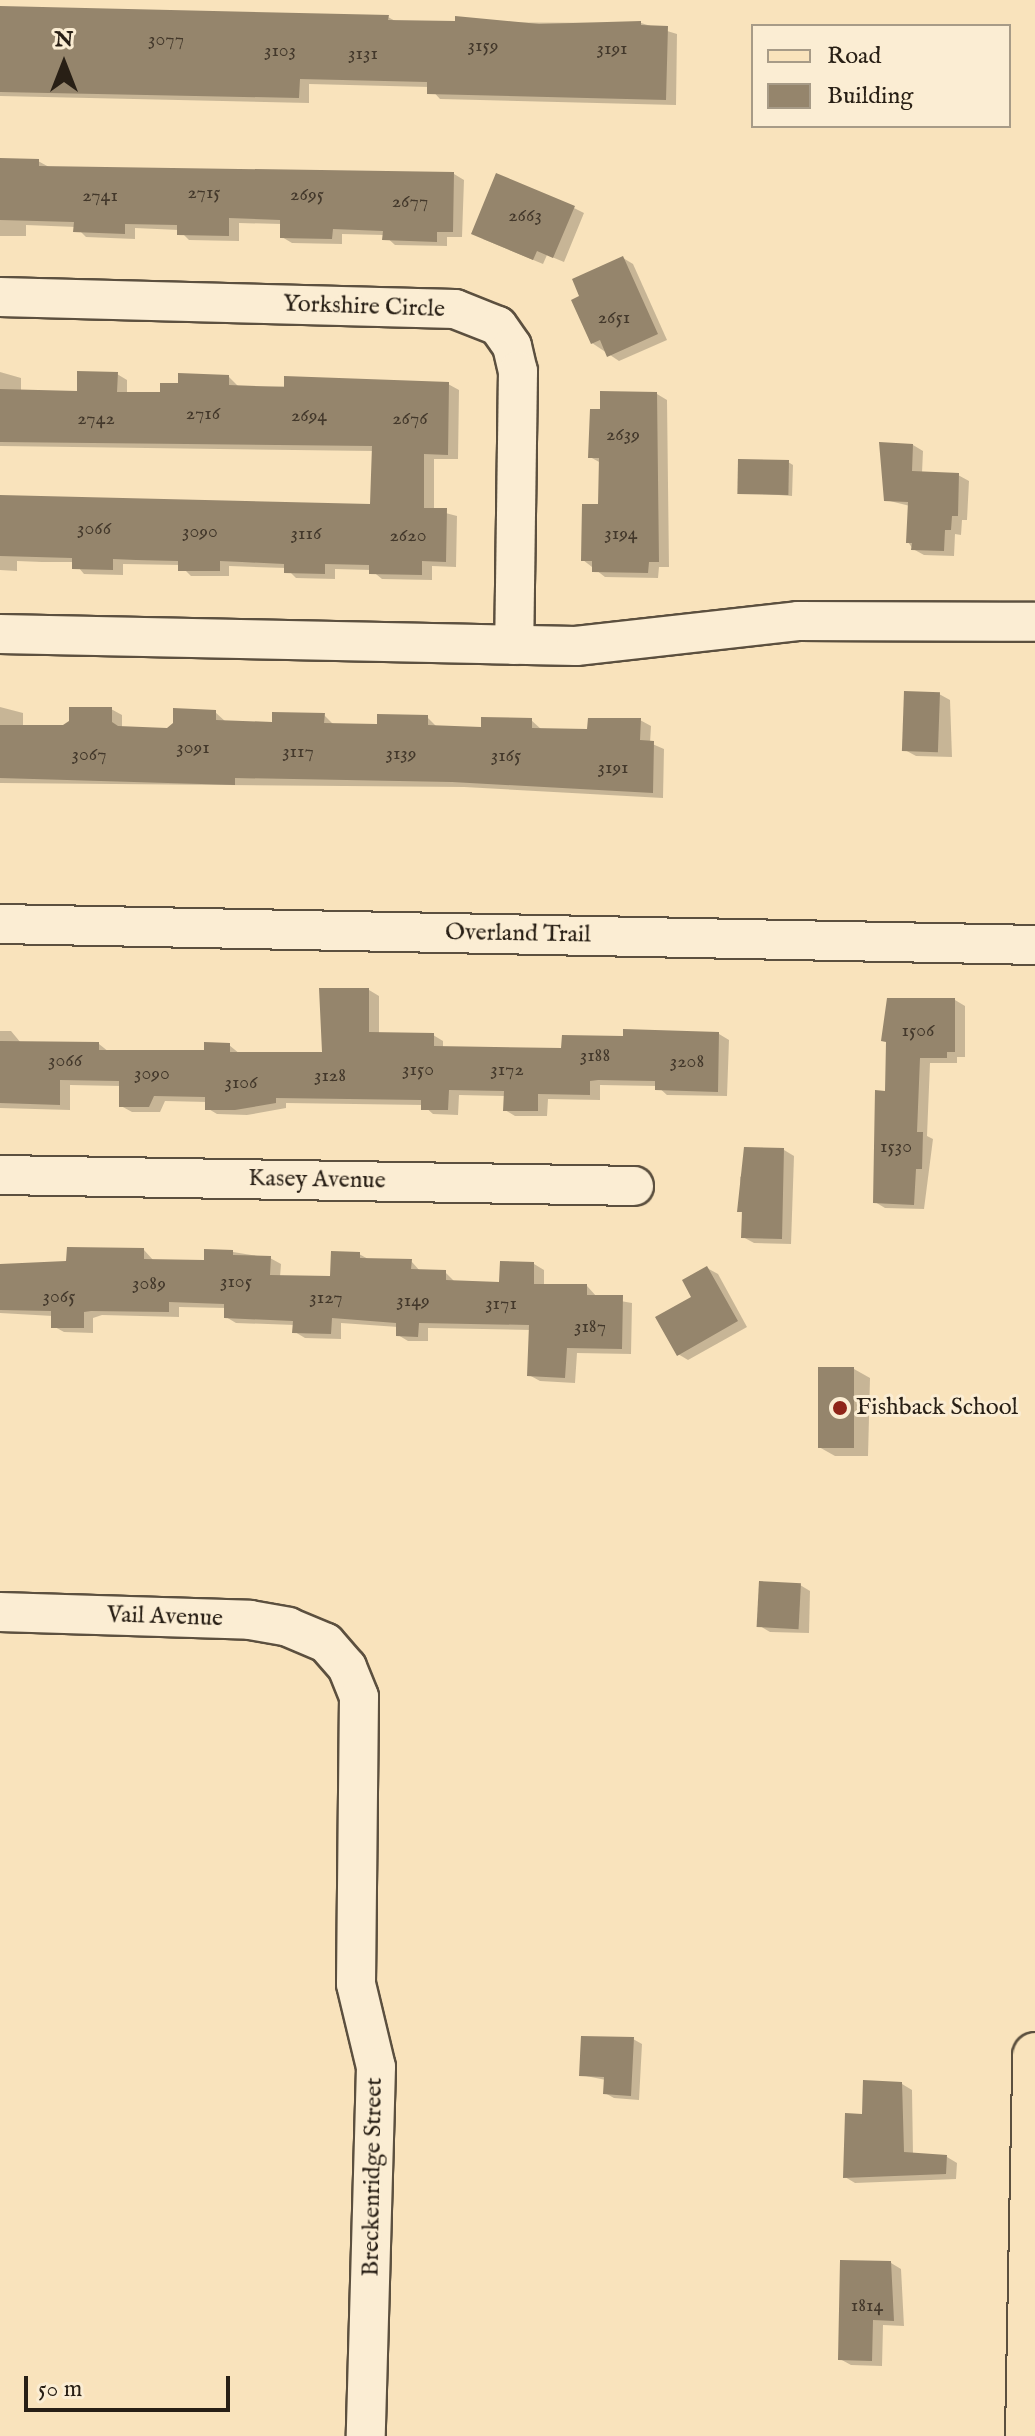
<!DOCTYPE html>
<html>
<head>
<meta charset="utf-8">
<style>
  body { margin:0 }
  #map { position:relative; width:1035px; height:2436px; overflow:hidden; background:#f9e3bc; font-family:"IM FELL English",serif }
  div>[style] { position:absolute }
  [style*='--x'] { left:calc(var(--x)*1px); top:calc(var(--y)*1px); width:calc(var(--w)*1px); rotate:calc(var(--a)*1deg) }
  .shadow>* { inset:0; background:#0003 }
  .building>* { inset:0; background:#95856c; transform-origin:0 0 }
  .roads { filter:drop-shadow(2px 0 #5c503f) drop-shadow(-2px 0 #5c503f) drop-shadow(0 2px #5c503f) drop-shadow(0 -2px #5c503f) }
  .minor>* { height:38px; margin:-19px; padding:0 19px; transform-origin:19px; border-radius:19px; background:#fbedd3 }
  .major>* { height:44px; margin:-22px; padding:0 22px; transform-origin:22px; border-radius:22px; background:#f9e3bc }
  .dots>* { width:22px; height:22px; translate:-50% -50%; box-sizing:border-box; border:4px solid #fbedd3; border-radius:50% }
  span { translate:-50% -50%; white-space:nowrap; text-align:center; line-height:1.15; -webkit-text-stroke:6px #fbedd3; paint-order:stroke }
  .number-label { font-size:20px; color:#43382b }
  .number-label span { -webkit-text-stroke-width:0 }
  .street-label { font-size:24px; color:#281f15 }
  .poi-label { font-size:24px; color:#281f15 }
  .left { translate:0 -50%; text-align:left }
  .legend { position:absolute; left:751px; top:24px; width:260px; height:104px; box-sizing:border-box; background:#fbedd3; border:2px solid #a79b87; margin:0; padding:10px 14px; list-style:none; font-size:24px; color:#281f15 }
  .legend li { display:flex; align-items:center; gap:16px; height:40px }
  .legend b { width:40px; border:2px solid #a79b87 }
  .north { position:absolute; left:24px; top:24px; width:80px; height:80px; -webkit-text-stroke:6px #fbedd3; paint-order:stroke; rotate:0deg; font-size:22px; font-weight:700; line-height:32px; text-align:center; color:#281f15 }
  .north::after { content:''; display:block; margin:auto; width:28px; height:36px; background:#281f15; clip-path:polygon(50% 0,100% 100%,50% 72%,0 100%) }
  .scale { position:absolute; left:24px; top:2376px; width:206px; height:36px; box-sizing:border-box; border:4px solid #281f15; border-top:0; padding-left:10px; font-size:24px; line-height:28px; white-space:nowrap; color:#281f15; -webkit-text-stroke:6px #fbedd3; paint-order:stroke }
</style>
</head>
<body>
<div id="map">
  <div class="shadow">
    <div style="clip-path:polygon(0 8px,388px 17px,397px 22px,641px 23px,677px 34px,676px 105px,440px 99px,429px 87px,309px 84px,309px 103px,0 96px)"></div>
    <div style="clip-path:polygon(0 160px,38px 161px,49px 167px,454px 174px,464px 180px,462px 237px,447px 237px,447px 246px,395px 245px,384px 235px,342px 234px,342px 244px,292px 243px,282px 237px,282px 224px,239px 223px,239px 241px,189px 240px,179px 230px,135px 228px,135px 239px,86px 237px,76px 227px,26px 225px,26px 236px,0 236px)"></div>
    <div style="clip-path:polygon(574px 208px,584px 213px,564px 262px,547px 255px,543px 264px,483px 239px)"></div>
    <div style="clip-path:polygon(623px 258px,633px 264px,667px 340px,619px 361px,592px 343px)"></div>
    <div style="clip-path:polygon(0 372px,21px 378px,21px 392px,79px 393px,117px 374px,127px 380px,127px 394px,162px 395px,179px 385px,229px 377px,239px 387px,448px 384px,459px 390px,458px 459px,434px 459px,434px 510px,457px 516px,456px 567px,432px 566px,432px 580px,382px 579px,371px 570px,335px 569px,335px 579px,296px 578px,286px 568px,229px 566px,229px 576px,191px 576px,180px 565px,123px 564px,123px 575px,84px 574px,74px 562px,42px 562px,17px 561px,17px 571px,0 570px,0 499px,372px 506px,374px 451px,0 446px)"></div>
    <div style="clip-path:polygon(657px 394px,667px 400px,669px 567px,659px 567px,658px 578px,605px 577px,583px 560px,600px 506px,601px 463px,590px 457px,602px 411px)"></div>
    <div style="clip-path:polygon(913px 445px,923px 451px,922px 473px,958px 475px,969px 481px,967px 520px,962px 520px,961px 535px,955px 534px,954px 556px,924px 555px,913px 549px,908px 542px,910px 506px,886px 500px)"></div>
    <div style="clip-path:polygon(788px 462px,793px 465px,792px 496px,740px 492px)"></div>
    <div style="clip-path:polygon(939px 694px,950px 700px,952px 757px,916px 756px,905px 750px)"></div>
    <div style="clip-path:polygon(0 707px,23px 713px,23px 727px,63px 727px,111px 709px,122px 715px,122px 728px,167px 730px,215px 712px,226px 722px,274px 724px,324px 715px,334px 725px,379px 726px,427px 717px,438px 728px,483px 729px,531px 720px,542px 730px,589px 731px,640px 720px,651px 726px,650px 743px,664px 749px,663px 798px,464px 787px,0 783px)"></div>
    <div style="clip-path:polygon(369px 990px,379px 996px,379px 1034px,433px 1035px,443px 1041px,443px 1048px,563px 1050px,625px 1038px,719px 1034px,729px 1040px,727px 1096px,667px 1095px,657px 1086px,600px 1085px,600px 1100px,548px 1099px,547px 1116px,515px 1116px,505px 1110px,505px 1096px,459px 1095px,458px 1115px,433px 1114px,423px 1105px,286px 1103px,286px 1108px,247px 1115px,217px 1114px,207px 1108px,207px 1102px,165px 1101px,160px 1112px,132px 1112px,121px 1106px,121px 1086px,70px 1085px,70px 1110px,0 1108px,0 1031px,11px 1031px,21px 1043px,99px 1044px,109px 1052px,206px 1052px,229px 1045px,240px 1054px,324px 1054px)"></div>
    <div style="clip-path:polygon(955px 1000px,965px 1006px,965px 1057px,957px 1057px,957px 1063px,930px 1063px,927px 1136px,933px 1139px,924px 1209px,885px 1208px,875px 1202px,887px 1093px)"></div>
    <div style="clip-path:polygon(784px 1150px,794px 1156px,791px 1244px,754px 1243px,743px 1237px,740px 1177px)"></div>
    <div style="clip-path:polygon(144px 1250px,154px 1261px,205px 1262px,233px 1252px,270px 1258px,281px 1264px,280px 1277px,332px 1278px,359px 1254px,370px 1260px,411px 1261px,421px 1272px,445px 1272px,455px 1282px,501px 1284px,534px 1264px,544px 1270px,544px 1286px,587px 1286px,597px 1297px,632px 1303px,631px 1354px,577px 1353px,575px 1383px,540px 1381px,529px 1375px,531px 1330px,428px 1328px,428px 1341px,408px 1341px,398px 1335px,398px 1327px,341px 1323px,341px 1339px,305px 1338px,295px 1332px,295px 1325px,236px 1323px,226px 1317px,226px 1308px,179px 1307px,179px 1317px,102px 1315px,93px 1318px,93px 1333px,64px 1332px,53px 1326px,53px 1316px,0 1313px,0 1266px,68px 1263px)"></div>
    <div style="clip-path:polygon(707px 1268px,718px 1274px,747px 1327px,688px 1360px,678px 1354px)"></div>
    <div style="clip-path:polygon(854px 1369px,870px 1378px,868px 1456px,835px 1456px,819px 1447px)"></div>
    <div style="clip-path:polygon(800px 1585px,810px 1591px,809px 1633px,770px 1632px,760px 1626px)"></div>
    <div style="clip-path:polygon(633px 2039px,642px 2044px,639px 2100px,614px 2098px,605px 2093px,606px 2080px,581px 2075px)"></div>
    <div style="clip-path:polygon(902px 2084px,912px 2090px,913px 2155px,947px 2157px,957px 2163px,956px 2179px,855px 2183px,845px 2177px,864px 2116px)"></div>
    <div style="clip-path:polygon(891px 2263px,901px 2269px,904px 2326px,883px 2325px,882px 2366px,851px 2365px,840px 2359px)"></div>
  </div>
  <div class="building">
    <div style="clip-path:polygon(0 6px,389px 15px,388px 20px,455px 21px,455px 16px,539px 24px,641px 21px,641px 25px,668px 26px,666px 100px,427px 94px,427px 82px,300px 79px,299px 98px,0 92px)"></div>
    <div style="clip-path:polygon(0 158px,39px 159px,39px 166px,454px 172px,453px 232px,437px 232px,437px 242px,382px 240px,383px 231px,333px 229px,332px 239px,280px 238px,280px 220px,229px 218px,229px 236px,177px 235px,177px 225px,125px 224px,125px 234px,73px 232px,74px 222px,0 220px)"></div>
    <div style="clip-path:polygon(496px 173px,575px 206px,553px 258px,537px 251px,533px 260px,471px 234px)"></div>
    <div style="clip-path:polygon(623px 256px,658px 334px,607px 357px,600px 340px,591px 344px,571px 300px,579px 296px,572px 279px)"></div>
    <div style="clip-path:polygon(77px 371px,118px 372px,117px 392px,160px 392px,160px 383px,178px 383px,178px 373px,229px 375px,229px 385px,284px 387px,284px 376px,449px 382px,448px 455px,424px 454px,424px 508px,447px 508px,446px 562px,422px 561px,422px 575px,369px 574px,369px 565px,325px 564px,325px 574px,284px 573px,284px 564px,242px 562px,220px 561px,220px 571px,178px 571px,178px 561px,136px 560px,113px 559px,113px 570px,72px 569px,72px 558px,0 556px,0 495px,370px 504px,372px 446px,0 442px,0 389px,77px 391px)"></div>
    <div style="clip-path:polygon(600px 391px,657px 392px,659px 562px,649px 562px,648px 573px,592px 572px,592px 561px,581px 561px,582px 504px,598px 504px,599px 458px,588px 458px,590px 409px,600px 409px)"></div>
    <div style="clip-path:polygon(879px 442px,913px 444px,912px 471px,959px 473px,958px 516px,952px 516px,951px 530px,945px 530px,944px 551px,911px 550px,912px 543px,906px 543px,908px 502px,884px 501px)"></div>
    <div style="left:738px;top:459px;width:51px;height:35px;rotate:1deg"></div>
    <div style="left:904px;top:691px;width:36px;height:60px;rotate:2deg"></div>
    <div style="clip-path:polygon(69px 707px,112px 707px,112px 722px,118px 726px,167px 728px,173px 723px,173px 708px,216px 710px,216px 720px,272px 722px,272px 712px,325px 713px,324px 723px,377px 724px,377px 714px,428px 715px,428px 725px,481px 727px,481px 717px,532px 718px,532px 728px,587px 729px,588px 718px,641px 718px,640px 740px,654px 741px,653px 793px,452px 782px,235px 778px,235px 785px,0 778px,0 725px,63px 725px,69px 721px)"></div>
    <div style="clip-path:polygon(319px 988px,369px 988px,369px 1032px,434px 1033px,434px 1046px,561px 1048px,562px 1035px,623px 1036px,623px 1029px,719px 1032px,718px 1092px,655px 1090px,655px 1081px,598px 1080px,590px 1081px,590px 1095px,538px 1094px,538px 1111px,503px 1111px,504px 1091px,449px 1090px,448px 1110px,421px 1110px,421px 1100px,276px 1098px,276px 1103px,235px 1110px,205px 1110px,205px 1097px,154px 1096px,149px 1107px,119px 1107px,119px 1081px,60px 1080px,60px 1105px,0 1103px,0 1041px,99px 1042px,99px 1050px,204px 1050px,204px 1042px,230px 1043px,230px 1052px,322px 1052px)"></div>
    <div style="clip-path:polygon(887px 998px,955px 998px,955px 1052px,947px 1052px,947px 1058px,920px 1058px,917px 1132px,923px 1132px,922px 1169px,916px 1169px,914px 1205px,873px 1203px,875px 1090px,885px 1091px,886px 1042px,881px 1041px)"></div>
    <div style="clip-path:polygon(744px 1147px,784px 1148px,782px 1239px,741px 1238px,742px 1212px,737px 1212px)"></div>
    <div style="clip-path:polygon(67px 1247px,144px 1248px,144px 1259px,204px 1260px,204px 1249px,233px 1250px,233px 1255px,271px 1256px,270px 1275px,330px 1276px,331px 1251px,360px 1252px,360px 1258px,412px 1259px,411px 1269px,446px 1270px,446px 1280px,499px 1282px,500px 1261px,534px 1262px,534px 1284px,587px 1284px,587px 1295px,623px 1295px,622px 1349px,567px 1348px,565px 1378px,527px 1376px,529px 1325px,419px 1323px,418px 1337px,396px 1336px,396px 1323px,332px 1318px,331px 1334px,292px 1333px,293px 1321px,224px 1318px,224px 1304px,169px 1302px,169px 1312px,91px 1311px,84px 1312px,84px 1328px,51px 1328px,51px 1311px,0 1310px,0 1264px,66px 1261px)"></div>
    <div style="clip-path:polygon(707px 1266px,738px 1321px,677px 1356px,655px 1317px,691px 1297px,682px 1280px)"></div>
    <div style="left:818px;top:1367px;width:36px;height:81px"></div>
    <div style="left:759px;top:1581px;width:42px;height:46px;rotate:3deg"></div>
    <div style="clip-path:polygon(581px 2036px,634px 2037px,631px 2096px,603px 2094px,604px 2077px,579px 2076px)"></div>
    <div style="clip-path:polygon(863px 2080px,902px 2082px,904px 2152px,947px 2155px,946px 2174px,843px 2178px,845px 2113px,862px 2114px)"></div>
    <div style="clip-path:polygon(840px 2260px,891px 2261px,894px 2321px,873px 2320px,872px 2361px,838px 2360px)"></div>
  </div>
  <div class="roads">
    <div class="minor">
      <div style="--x:0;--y:297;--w:455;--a:1.5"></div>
      <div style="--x:455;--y:309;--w:46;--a:21.6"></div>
      <div style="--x:498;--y:326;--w:24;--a:55"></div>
      <div style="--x:512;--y:346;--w:26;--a:77"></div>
      <div style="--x:518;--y:371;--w:274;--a:90.8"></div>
      <div style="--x:0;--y:634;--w:576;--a:1.19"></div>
      <div style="--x:576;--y:646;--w:223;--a:-6.4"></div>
      <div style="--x:798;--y:621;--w:237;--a:0.2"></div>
      <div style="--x:0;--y:924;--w:1035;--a:1.16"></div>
      <div style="--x:0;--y:1175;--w:634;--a:0.99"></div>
      <div style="--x:0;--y:1612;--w:250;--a:1.8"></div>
      <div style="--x:250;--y:1620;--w:39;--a:10"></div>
      <div style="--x:288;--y:1627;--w:41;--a:22.8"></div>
      <div style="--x:326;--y:1643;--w:32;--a:49"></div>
      <div style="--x:347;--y:1667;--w:32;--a:68"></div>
      <div style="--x:359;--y:1697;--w:287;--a:90.6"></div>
      <div style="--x:356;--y:1984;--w:85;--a:76.5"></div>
      <div style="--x:376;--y:2067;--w:369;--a:91.6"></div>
    </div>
    <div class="major">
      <div style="--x:1028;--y:2436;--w:381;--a:-88.9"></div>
    </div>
  </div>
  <div class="dots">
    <div style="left:840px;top:1408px;background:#8f2418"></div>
  </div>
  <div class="number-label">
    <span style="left:166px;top:39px">3077</span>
    <span style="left:483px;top:45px">3159</span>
    <span style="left:612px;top:48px">3191</span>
    <span style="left:280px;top:50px">3103</span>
    <span style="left:363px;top:53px">3131</span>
    <span style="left:204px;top:192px">2715</span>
    <span style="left:307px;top:194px">2695</span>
    <span style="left:100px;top:195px">2741</span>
    <span style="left:410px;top:201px">2677</span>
    <span style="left:525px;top:215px">2663</span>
    <span style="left:614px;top:317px">2651</span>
    <span style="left:203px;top:413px">2716</span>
    <span style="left:309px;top:415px">2694</span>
    <span style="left:96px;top:418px">2742</span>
    <span style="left:410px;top:418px">2676</span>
    <span style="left:623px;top:434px">2639</span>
    <span style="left:94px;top:528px">3066</span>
    <span style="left:200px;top:531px">3090</span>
    <span style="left:306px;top:533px">3116</span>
    <span style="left:621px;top:533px">3194</span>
    <span style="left:408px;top:535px">2620</span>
    <span style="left:193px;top:747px">3091</span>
    <span style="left:298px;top:751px">3117</span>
    <span style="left:401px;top:753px">3139</span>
    <span style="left:89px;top:754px">3067</span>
    <span style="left:506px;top:755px">3165</span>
    <span style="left:613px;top:767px">3191</span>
    <span style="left:918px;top:1030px">1506</span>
    <span style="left:595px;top:1055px">3188</span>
    <span style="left:65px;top:1060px">3066</span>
    <span style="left:687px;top:1061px">3208</span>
    <span style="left:418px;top:1069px">3150</span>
    <span style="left:507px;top:1069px">3172</span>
    <span style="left:152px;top:1073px">3090</span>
    <span style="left:330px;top:1075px">3128</span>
    <span style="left:241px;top:1082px">3106</span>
    <span style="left:896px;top:1146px">1530</span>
    <span style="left:236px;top:1281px">3105</span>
    <span style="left:149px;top:1283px">3089</span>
    <span style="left:59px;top:1296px">3065</span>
    <span style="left:326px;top:1297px">3127</span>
    <span style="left:413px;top:1300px">3149</span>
    <span style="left:501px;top:1303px">3171</span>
    <span style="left:590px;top:1326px">3187</span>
    <span style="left:867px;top:2305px">1814</span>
  </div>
  <div class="street-label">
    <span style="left:364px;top:307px;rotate:2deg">Yorkshire Circle</span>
    <span style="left:518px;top:934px;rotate:1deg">Overland Trail</span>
    <span style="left:317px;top:1180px;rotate:1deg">Kasey Avenue</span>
    <span style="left:165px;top:1617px;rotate:2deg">Vail Avenue</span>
    <span style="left:373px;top:2177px;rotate:-89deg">Breckenridge Street</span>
  </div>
  <div class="poi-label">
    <span class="left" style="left:856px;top:1408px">Fishback School</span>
  </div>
  <ul class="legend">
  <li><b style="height:10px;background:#f9e3bc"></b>Road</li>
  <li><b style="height:22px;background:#95856c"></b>Building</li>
  </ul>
  <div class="north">N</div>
  <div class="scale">50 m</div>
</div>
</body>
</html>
